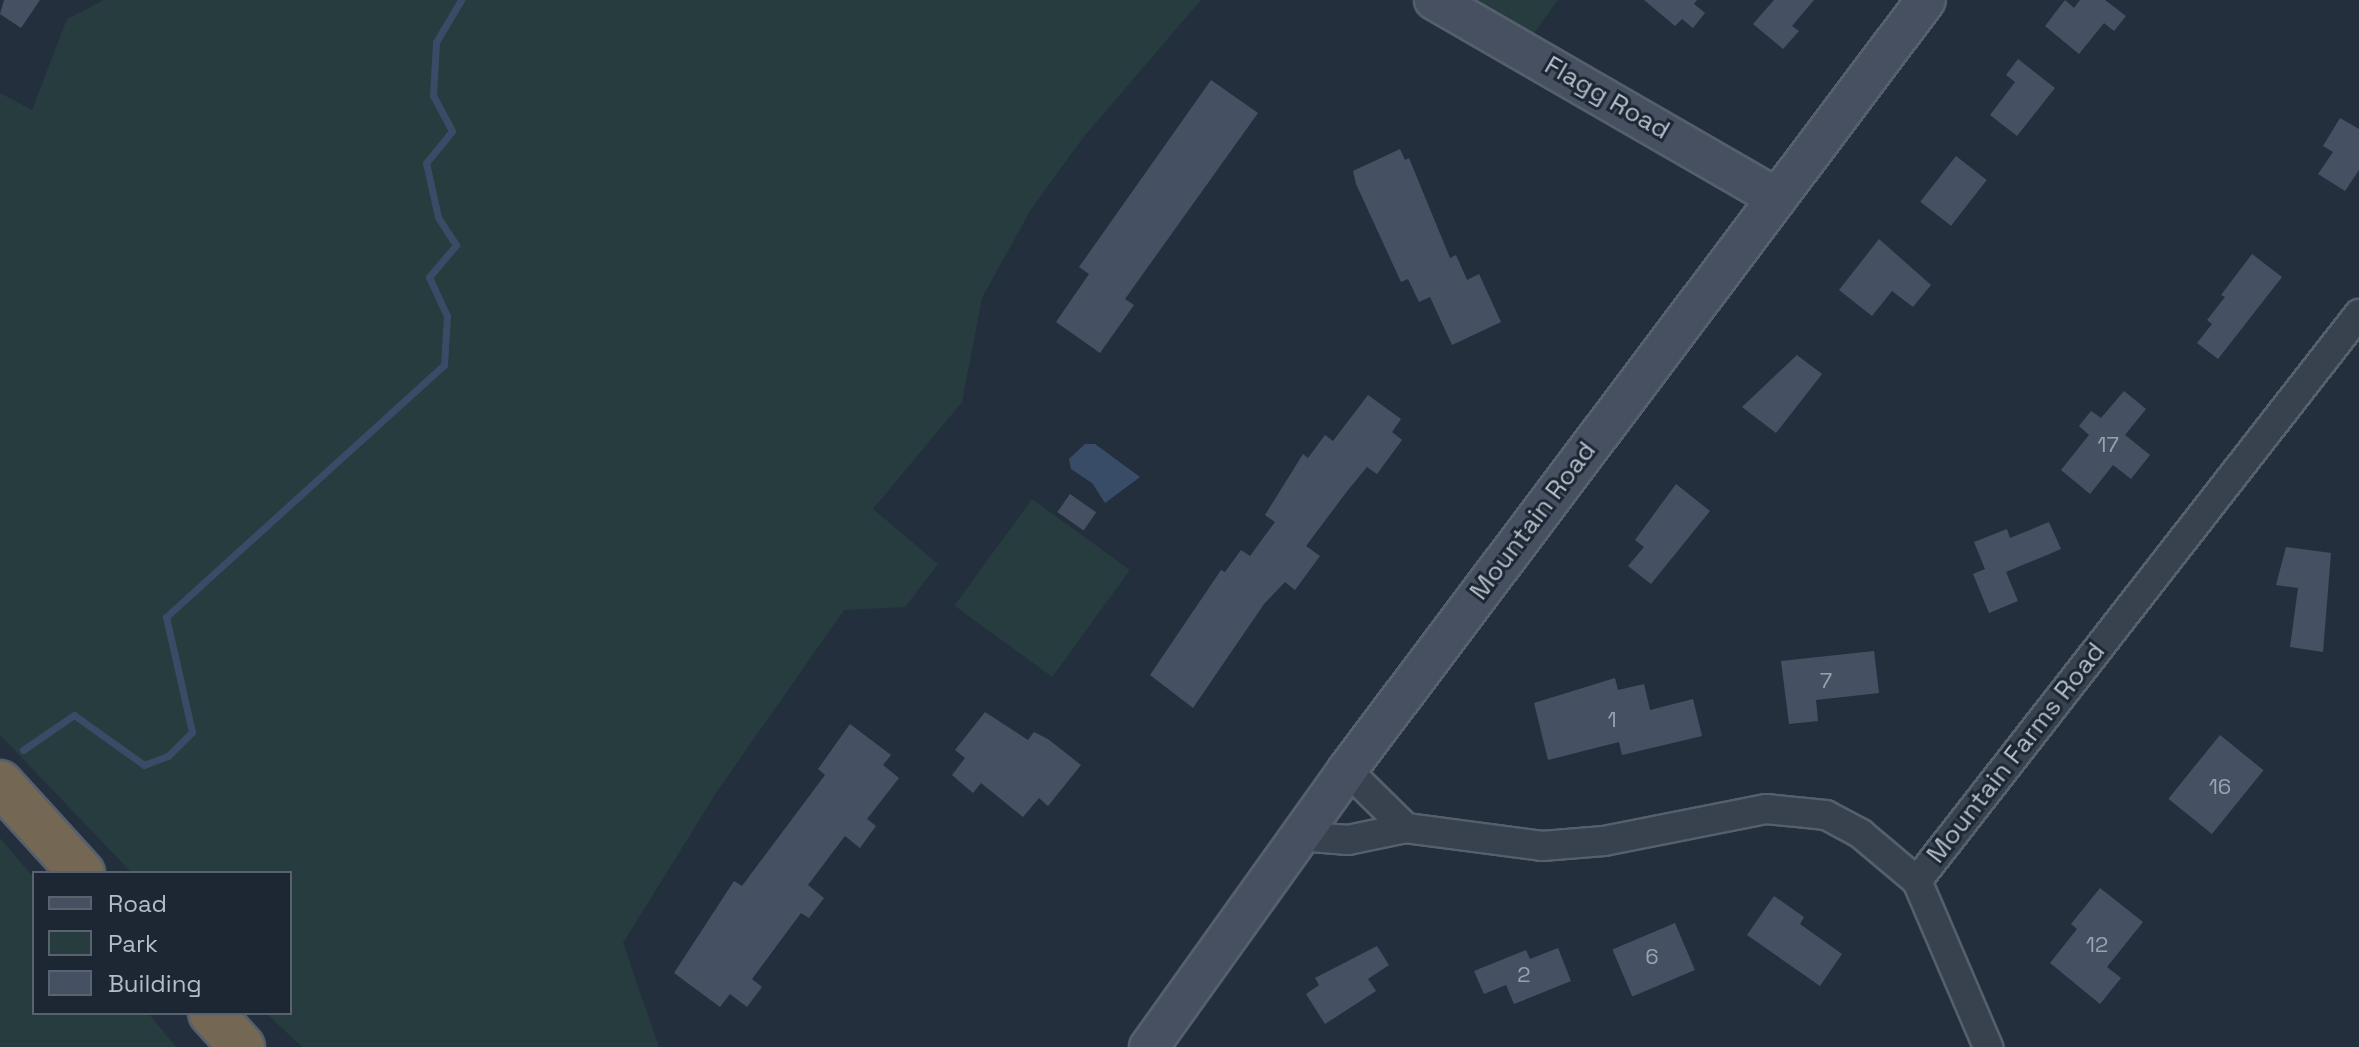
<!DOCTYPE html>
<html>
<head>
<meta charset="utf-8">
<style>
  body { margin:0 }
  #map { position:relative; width:2359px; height:1047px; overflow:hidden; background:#242f3e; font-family:"Space Grotesk",sans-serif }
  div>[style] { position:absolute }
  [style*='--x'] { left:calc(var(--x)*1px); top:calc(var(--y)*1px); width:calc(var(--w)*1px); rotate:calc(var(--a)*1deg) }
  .green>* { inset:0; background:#263c3f; transform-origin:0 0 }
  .water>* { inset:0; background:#394c67 }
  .stream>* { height:7px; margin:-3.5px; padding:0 3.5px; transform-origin:3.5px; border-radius:3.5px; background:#394c67 }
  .building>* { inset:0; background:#455162; transform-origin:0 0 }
  .roads { filter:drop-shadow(2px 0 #565f6c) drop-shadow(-2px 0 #565f6c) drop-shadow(0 2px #565f6c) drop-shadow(0 -2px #565f6c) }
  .street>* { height:28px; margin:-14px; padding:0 14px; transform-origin:14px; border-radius:14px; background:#38414e }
  .secondary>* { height:38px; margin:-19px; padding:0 19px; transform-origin:19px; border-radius:19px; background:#465061 }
  .highway>* { height:44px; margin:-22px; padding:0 22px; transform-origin:22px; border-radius:22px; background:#746855 }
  span { translate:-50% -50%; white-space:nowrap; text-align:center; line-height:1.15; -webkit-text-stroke:6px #1d2633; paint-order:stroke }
  .number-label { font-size:22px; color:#98a1af }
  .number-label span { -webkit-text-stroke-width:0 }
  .street-label { font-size:26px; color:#b4bcc9 }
  .legend { position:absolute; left:32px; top:871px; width:260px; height:144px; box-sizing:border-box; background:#1d2633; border:2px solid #59626f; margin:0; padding:10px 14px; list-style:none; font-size:24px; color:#b4bcc9 }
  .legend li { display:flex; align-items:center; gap:16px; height:40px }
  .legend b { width:40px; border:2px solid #59626f }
</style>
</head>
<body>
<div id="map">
  <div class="green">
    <div style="clip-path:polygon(104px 0,1201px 0,1082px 139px,1030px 211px,982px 298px,962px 402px,873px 509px,938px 564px,905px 607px,844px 610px,718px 790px,623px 943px,659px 1047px,302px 1047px,266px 1013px,290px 1013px,290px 873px,132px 873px,0 735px,0 93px,32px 110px,67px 19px)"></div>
    <div style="clip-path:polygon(1465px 0,1558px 0,1531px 37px)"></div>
    <div style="left:1032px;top:499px;width:121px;height:132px;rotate:36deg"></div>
    <div style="clip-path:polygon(0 838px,34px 878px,34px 1013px,148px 1013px,176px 1047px,0 1047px)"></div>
  </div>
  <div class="water">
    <div style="clip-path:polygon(1085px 444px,1095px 444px,1140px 477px,1105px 503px,1092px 483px,1071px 469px,1069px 459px)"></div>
  </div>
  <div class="stream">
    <div style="--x:23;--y:750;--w:62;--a:-34.5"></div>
    <div style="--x:74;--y:715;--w:86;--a:35.5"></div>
    <div style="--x:144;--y:765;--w:26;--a:-21"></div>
    <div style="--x:168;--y:756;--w:34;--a:-45"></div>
    <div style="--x:192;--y:732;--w:118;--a:-102.7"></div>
    <div style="--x:166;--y:617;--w:375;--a:-42.2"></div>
    <div style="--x:444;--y:365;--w:49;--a:-86.5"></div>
    <div style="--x:447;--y:316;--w:43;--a:-114.8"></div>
    <div style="--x:429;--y:277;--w:42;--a:-49.8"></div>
    <div style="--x:456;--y:245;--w:33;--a:-123"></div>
    <div style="--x:438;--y:217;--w:55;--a:-102.5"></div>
    <div style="--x:426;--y:163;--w:41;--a:-50.9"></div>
    <div style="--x:452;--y:131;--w:40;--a:-118"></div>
    <div style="--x:433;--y:96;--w:54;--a:-86.8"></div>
    <div style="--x:436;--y:42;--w:49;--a:-59.2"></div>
  </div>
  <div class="building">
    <div style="clip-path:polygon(4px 0,40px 0,21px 28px,0 14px)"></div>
    <div style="clip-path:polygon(1644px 0,1697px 0,1694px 4px,1705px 13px,1693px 28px,1682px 19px,1675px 26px)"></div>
    <div style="clip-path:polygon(1774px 0,1814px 0,1792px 26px,1799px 31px,1783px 49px,1753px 24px)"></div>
    <div style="clip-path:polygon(2065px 0,2074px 8px,2080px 0,2105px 0,2126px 16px,2114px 31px,2104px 23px,2079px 54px,2045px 26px)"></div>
    <div style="clip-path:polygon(2018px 59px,2055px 88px,2017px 136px,1990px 115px,2015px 82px,2006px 75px)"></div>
    <div style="clip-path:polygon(1211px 80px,1258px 113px,1125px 299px,1134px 305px,1100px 353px,1056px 322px,1089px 274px,1079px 267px)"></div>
    <div style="clip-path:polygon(2340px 118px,2359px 129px,2359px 170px,2345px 191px,2318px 174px,2333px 152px,2323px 146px)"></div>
    <div style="clip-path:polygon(1400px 149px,1405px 160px,1409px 158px,1450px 258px,1456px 255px,1467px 280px,1479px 274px,1501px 322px,1452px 345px,1430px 297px,1419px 302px,1408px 279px,1401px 282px,1356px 184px,1353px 171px)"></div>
    <div style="left:1956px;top:156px;width:39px;height:58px;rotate:38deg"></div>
    <div style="clip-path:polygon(1879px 239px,1931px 285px,1913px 307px,1892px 291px,1872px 316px,1839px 290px)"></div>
    <div style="clip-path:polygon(2252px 254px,2282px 277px,2218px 359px,2197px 343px,2212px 324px,2207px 320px,2225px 297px,2221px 295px)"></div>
    <div style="clip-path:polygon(1797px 355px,1822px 374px,1776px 433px,1742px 407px)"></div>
    <div style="clip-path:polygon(2124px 391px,2146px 409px,2125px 435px,2150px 455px,2131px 479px,2113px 465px,2090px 494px,2061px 470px,2089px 435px,2079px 426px,2091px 411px,2101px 418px)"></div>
    <div style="clip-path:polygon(1368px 395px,1401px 419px,1392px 432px,1402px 440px,1377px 474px,1367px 467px,1348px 490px,1306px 546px,1320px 556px,1295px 590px,1285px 582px,1264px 604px,1193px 708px,1150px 675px,1221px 570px,1225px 572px,1241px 550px,1250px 556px,1275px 522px,1265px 515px,1303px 454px,1308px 458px,1325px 435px,1333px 441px)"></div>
    <div style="clip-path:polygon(1676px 484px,1710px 511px,1651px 584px,1628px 566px,1644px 547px,1635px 540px)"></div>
    <div style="left:1070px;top:494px;width:32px;height:22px;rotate:35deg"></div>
    <div style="clip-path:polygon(2049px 522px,2061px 549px,2006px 572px,2018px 601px,1989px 613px,1973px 574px,1985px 569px,1974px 542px,2007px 529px,2010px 538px)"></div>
    <div style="clip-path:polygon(2286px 547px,2331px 553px,2323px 652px,2290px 647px,2298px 588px,2276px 585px)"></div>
    <div style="clip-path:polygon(1874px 651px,1879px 693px,1816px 700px,1818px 721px,1789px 724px,1781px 661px)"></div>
    <div style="clip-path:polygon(1615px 678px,1618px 690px,1644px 684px,1650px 710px,1693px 699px,1702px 736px,1622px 755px,1619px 742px,1548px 760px,1534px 703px)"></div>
    <div style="clip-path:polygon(985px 712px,1028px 740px,1034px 732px,1048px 739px,1081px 765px,1048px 806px,1039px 798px,1023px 817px,981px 783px,973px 793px,952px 775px,965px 758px,955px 750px)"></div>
    <div style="clip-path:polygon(850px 724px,891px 755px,883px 765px,899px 778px,867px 819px,876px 826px,860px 848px,845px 836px,808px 885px,824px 898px,809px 918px,801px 913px,752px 979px,762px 987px,747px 1007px,730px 994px,720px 1007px,674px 973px,734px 881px,742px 886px,825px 775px,818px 769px)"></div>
    <div style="left:2220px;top:735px;width:56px;height:82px;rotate:39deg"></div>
    <div style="clip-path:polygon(2100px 888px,2143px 922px,2107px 967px,2121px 978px,2100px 1004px,2050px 963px,2077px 929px,2071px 924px)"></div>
    <div style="clip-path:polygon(1774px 896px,1804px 917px,1800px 924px,1842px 954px,1820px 986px,1747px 935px)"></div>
    <div style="left:1675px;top:923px;width:51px;height:68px;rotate:67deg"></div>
    <div style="clip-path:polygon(1377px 946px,1389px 965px,1368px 979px,1376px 991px,1325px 1024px,1306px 994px,1319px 985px,1315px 978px)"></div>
    <div style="clip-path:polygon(1558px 948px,1571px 981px,1514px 1004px,1506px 985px,1484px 994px,1474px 971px,1526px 950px,1530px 959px)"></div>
  </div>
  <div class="roads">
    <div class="street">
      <div style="--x:1347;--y:770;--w:83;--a:44.5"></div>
      <div style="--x:1300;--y:836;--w:48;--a:4.8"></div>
      <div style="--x:1348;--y:840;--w:59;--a:-11.7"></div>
      <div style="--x:1406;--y:828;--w:137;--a:7.5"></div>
      <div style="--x:1542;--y:846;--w:62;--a:-4.6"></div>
      <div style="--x:1604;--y:841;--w:165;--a:-11.2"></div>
      <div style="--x:1766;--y:809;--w:60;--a:5.7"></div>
      <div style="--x:1826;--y:815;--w:40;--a:28"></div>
      <div style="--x:1861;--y:834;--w:73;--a:40"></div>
      <div style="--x:1917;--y:881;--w:181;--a:66.8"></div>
      <div style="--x:1917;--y:881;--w:719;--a:-52.06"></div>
    </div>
    <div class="secondary">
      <div style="--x:1434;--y:0;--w:396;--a:30"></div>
      <div style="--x:1149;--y:1047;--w:340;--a:-54.4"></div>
      <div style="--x:1347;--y:770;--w:963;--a:-53.06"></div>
    </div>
    <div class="highway">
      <div style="--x:0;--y:783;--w:122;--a:47.7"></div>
      <div style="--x:211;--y:1013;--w:46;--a:47.6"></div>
    </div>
  </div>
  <div class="number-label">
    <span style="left:2108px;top:445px">17</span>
    <span style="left:1826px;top:681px">7</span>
    <span style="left:1612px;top:720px">1</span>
    <span style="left:2220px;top:787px">16</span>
    <span style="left:2097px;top:945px">12</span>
    <span style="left:1652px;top:957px">6</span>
    <span style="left:1524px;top:975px">2</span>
  </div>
  <div class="street-label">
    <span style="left:1607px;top:98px;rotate:30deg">Flagg Road</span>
    <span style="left:1533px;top:521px;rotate:-53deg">Mountain Road</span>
    <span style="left:2016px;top:753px;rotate:-52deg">Mountain Farms Road</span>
  </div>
  <ul class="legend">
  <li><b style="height:10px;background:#465061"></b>Road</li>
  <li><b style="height:22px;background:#263c3f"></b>Park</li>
  <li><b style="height:22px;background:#455162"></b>Building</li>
  </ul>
</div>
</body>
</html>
